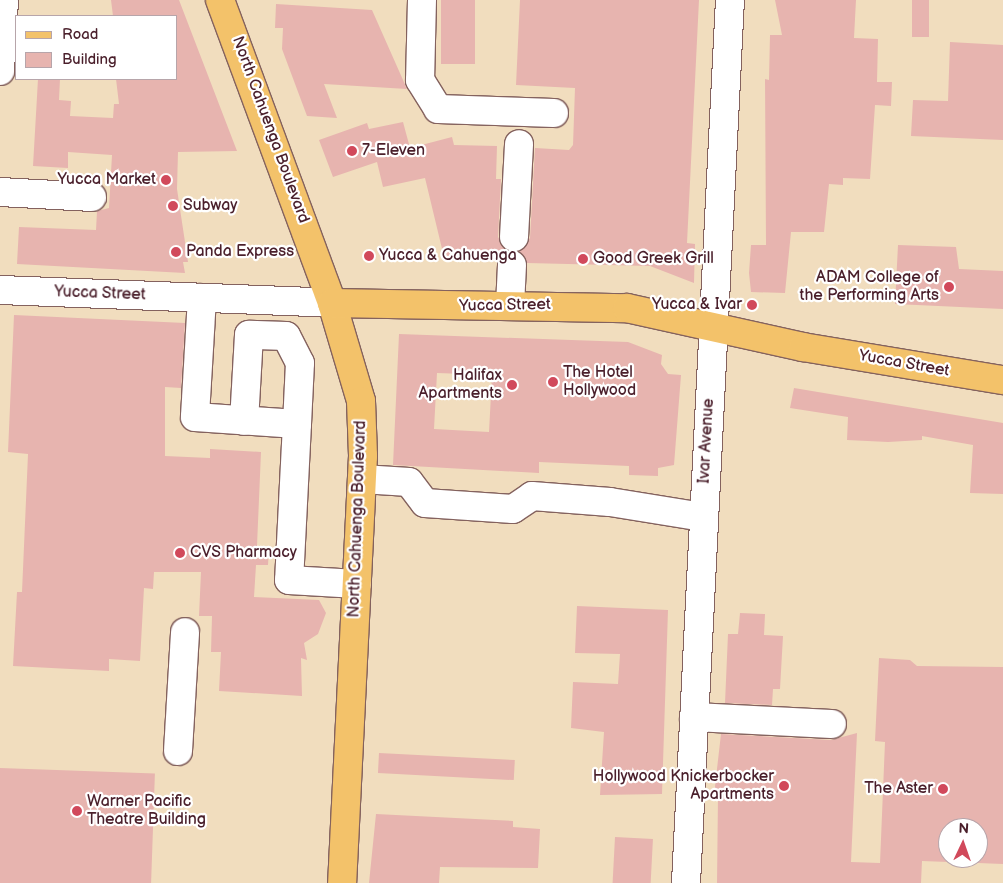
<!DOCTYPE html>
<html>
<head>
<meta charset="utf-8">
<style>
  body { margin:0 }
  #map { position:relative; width:1003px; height:883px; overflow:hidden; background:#f1ddbe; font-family:"Balsamiq Sans",sans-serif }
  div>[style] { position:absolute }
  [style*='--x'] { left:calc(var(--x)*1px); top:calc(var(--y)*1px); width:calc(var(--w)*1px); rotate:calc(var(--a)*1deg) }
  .building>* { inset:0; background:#e7b4af; transform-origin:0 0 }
  .roads { filter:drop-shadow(1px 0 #84625e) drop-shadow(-1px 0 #84625e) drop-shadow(0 1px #84625e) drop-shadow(0 -1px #84625e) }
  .minor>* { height:28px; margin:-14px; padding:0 14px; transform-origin:14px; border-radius:14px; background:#fff }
  .major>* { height:28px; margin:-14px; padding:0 14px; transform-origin:14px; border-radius:14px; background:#f3c26a }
  .dots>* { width:14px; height:14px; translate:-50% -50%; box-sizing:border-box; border:2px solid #fff; border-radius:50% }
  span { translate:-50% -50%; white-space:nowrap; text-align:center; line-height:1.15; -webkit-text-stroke:4.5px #fff; paint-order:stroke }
  .street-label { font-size:16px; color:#4a1f2b }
  .poi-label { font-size:16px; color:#4a1f2b }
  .left { translate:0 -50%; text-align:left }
  .right { translate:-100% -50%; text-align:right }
  .legend { position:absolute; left:15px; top:15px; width:162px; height:65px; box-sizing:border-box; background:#fff; border:1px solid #b7a5aa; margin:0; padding:6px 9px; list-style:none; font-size:15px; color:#4a1f2b }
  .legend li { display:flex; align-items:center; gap:10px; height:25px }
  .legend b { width:25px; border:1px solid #b7a5aa }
  .north { position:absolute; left:938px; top:818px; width:50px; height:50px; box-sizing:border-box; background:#fff; border:1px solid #b7a5aa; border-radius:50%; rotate:3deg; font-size:14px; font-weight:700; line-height:20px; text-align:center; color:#4a1f2b }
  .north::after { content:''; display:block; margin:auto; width:18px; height:22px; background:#d1495b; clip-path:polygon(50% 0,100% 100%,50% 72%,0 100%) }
</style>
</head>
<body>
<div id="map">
  <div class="building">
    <div style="clip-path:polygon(111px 0,179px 0,237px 151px,178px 152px,177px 189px,188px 262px,183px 262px,185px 273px,17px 264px,19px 227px,96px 230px,97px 211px,109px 208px,112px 155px,68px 152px,68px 168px,33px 166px,38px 79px,60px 79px,59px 100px,71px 101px,70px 116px,113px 118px,114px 104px,119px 104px,116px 79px,176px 79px,176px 16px,113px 16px)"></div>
    <div style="left:441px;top:0;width:34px;height:64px"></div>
    <div style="clip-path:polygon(520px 0,699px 0,687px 243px,695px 244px,694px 283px,650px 266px,527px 263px,519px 251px,530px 238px,535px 148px,569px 150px,573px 145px,575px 88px,516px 85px)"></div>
    <div style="clip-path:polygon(775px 0,856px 0,854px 38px,878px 39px,877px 82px,892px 82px,891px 106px,875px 105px,870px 179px,843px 178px,843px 185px,829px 184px,824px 232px,791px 232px,785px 293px,751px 292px,749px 273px,751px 245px,766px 245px,765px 79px,769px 80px,770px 35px,782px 35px)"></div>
    <div style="left:912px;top:0;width:17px;height:37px"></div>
    <div style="clip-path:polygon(276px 4px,372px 10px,407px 89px,324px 84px,337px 118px,307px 116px,282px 49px,283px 28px,275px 28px)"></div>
    <div style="clip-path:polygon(950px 42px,1003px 45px,1003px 140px,911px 136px,913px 100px,948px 101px)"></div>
    <div style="clip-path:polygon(403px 122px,410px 148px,452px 137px,454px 145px,497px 146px,496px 179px,501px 179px,498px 237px,507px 251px,498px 261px,444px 257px,425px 178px,383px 187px,377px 162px,333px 177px,319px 140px,367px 123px,369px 129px)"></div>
    <div style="clip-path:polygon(898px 245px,956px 247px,959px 269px,1003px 271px,1003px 309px,895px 304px)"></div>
    <div style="clip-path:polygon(14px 315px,185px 323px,181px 388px,165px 387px,165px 456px,210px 458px,210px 449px,261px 452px,257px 546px,269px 547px,268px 565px,256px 565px,254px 597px,319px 600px,326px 613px,318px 634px,304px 643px,307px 660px,301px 658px,302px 696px,219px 691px,221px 652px,211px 652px,212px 616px,199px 616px,201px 572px,154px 572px,153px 589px,144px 588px,140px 661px,109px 659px,109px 671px,13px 666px,17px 592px,22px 592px,28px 454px,8px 452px)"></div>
    <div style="clip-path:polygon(evenodd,399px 334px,628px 342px,662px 355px,661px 364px,668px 374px,681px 375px,674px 465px,658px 468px,658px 476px,629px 475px,629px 466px,539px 462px,539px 473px,393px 465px,399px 334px,437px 373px,492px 375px,489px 432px,434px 429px,437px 373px)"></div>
    <div style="clip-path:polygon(794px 388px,1003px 423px,1003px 494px,970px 493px,973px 445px,922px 436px,922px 440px,888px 442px,847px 440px,848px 417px,790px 408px)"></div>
    <div style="clip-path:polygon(577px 606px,668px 610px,662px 794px,600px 795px,604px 732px,571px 728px,573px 682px,618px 684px,620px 654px,575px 653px)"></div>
    <div style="clip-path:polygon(740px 613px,765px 614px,764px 635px,783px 636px,780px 689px,773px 689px,772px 705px,725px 703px,728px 634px,738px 634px)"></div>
    <div style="clip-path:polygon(879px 658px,910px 660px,917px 666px,1003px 667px,1003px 864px,978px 863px,978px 828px,948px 828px,948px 862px,922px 861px,921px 883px,717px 883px,718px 796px,714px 795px,721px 734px,831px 740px,857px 733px,851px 862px,880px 863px,885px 742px,875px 741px)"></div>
    <div style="left:379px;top:753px;width:136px;height:20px;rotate:3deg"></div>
    <div style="left:0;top:768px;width:155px;height:115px;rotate:2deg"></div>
    <div style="clip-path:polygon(376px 814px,513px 821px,513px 827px,540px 829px,538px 868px,440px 867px,439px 883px,369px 883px)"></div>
    <div style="left:615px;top:837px;width:38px;height:46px;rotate:3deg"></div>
  </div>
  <div class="roads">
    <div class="minor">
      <div style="--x:422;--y:0;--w:80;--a:91.4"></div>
      <div style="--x:420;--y:80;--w:34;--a:58"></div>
      <div style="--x:438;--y:109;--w:116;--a:2"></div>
      <div style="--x:0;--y:71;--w:71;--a:-86.8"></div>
      <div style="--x:0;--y:192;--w:92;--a:3.1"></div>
      <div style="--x:514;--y:237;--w:93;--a:-86.9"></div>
      <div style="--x:0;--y:290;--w:332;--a:2.2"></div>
      <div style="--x:202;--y:298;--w:119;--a:93.4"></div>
      <div style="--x:195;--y:417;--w:102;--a:3.9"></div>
      <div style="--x:297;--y:424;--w:61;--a:-87.2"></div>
      <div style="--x:300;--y:363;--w:30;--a:-117"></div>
      <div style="--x:286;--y:336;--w:37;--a:-178"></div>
      <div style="--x:249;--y:335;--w:86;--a:93.3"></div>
      <div style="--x:510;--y:306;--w:41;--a:-87.2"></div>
      <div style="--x:297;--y:424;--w:156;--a:92.9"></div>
      <div style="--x:289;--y:580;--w:68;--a:3.4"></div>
      <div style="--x:362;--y:479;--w:47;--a:3.7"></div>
      <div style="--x:409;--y:482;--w:26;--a:53"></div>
      <div style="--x:425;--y:503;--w:88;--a:3.9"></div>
      <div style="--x:513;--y:509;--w:23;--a:-34"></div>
      <div style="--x:532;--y:496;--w:78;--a:4.4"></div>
      <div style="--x:610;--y:502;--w:94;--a:9.2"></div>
      <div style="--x:694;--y:717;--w:138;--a:2.9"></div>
      <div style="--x:178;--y:751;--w:119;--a:-86.6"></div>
      <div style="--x:686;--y:883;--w:884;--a:-87.15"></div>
    </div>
    <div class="major">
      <div style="--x:220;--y:0;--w:323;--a:69.7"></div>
      <div style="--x:332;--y:303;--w:102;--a:73.5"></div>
      <div style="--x:361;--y:401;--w:55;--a:87.9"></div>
      <div style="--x:363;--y:456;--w:428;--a:92.8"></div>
      <div style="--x:332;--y:303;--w:295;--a:1"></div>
      <div style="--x:627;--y:308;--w:180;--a:12.5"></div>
      <div style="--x:803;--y:347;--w:203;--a:9.4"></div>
    </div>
  </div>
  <div class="dots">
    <div style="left:352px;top:151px;background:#d1495b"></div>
    <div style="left:166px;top:180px;background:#d1495b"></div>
    <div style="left:173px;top:206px;background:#d1495b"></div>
    <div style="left:176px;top:252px;background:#d1495b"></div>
    <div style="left:369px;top:256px;background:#d1495b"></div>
    <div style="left:583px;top:259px;background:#d1495b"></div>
    <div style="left:949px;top:287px;background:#d1495b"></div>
    <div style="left:752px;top:305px;background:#d1495b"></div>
    <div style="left:553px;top:382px;background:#d1495b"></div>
    <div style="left:512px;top:385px;background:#d1495b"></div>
    <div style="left:180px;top:553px;background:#d1495b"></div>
    <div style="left:784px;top:786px;background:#d1495b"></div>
    <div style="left:943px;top:789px;background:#d1495b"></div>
    <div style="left:77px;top:811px;background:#d1495b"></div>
  </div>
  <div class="street-label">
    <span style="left:270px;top:130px;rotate:70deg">North Cahuenga Boulevard</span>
    <span style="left:100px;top:294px;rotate:2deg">Yucca Street</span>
    <span style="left:505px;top:306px;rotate:-1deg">Yucca Street</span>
    <span style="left:904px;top:364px;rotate:10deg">Yucca Street</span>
    <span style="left:707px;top:441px;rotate:-87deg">Ivar Avenue</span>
    <span style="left:358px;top:519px;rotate:-88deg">North Cahuenga Boulevard</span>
  </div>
  <div class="poi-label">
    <span class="left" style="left:362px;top:151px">7-Eleven</span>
    <span class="right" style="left:156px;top:180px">Yucca Market</span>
    <span class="left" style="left:183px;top:206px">Subway</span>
    <span class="left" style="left:186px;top:252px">Panda Express</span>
    <span class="left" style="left:379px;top:256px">Yucca &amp; Cahuenga</span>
    <span class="left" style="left:593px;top:259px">Good Greek Grill</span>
    <span class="right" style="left:939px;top:287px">ADAM College of<br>the Performing Arts</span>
    <span class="right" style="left:742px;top:305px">Yucca &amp; Ivar</span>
    <span class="left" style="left:563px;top:382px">The Hotel<br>Hollywood</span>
    <span class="right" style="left:502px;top:385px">Halifax<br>Apartments</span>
    <span class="left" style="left:190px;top:553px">CVS Pharmacy</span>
    <span class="right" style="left:774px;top:786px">Hollywood Knickerbocker<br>Apartments</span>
    <span class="right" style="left:933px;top:789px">The Aster</span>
    <span class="left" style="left:87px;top:811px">Warner Pacific<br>Theatre Building</span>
  </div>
  <ul class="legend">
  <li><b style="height:6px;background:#f3c26a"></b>Road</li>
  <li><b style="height:14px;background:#e7b4af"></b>Building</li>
  </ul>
  <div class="north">N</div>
</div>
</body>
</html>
